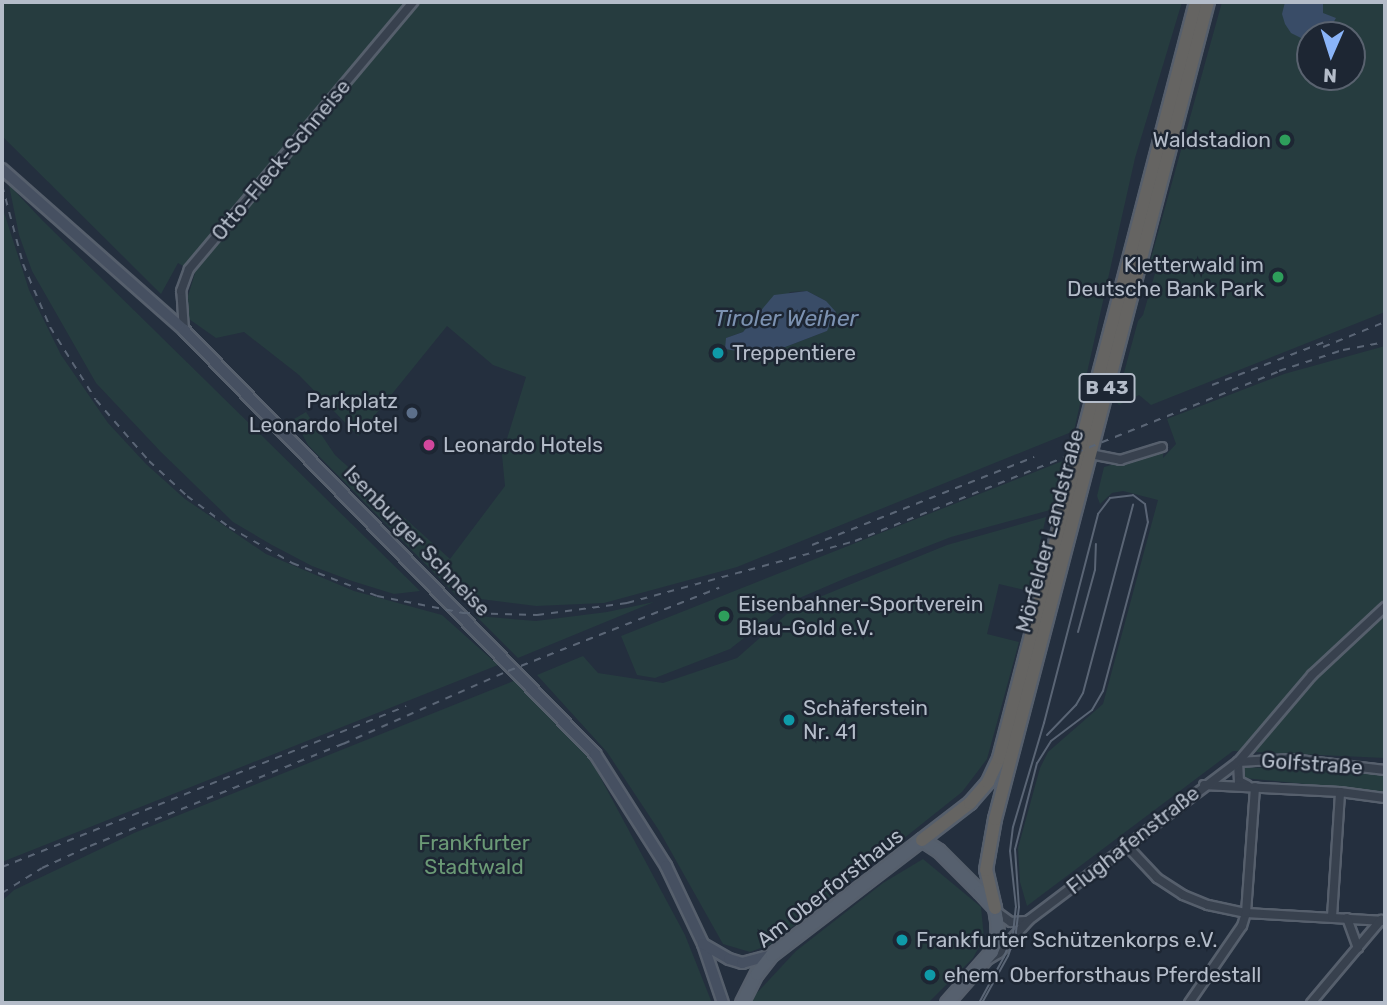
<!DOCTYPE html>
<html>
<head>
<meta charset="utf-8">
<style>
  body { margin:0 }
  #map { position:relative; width:1387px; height:1005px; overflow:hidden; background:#242f3e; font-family:Rubik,sans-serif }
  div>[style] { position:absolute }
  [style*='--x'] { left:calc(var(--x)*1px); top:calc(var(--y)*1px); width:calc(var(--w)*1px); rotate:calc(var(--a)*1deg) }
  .green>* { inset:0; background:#263c3f }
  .water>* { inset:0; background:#394c67 }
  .roads { filter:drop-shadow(2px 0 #565f6c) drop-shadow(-2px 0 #565f6c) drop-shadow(0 2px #565f6c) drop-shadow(0 -2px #565f6c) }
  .minor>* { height:8px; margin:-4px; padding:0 4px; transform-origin:4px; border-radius:4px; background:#38414e }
  .secondary>* { height:10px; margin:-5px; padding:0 5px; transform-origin:5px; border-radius:5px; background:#465061 }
  .primary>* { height:12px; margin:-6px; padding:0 6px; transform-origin:6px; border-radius:6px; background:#56606e }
  .trunk>* { height:12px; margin:-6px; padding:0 6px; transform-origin:6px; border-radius:6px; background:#656462 }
  .tram>* { height:2px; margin:-1px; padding:0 1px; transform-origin:1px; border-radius:1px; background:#5a6575 }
  .rail>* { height:2px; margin-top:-1px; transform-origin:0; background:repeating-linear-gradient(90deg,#5a6575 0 7px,transparent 0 14px) }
  .dots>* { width:19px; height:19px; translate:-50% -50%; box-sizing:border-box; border:4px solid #1d2633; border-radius:50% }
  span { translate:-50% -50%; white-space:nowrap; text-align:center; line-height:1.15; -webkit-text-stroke:5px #1d2633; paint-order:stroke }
  .shield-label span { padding:2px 5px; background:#1d2633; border:2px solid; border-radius:5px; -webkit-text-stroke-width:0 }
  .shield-label { font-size:19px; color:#b4bcc9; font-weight:700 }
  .poi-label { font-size:21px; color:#b4bcc9 }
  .right { translate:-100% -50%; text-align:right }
  .left { translate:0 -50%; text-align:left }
  .street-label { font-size:21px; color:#b4bcc9 }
  .park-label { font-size:21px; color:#6b9a76 }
  .water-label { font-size:23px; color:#7c92b1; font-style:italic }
  .frame { position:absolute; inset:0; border:4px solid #b4bcc9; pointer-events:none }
  .north { position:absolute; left:1296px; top:21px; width:70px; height:70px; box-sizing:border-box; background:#1d2633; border:2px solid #59626f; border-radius:50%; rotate:183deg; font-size:19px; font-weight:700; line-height:28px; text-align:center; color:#b4bcc9 }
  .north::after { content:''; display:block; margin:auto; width:24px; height:32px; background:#8ab4f8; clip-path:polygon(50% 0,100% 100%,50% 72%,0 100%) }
</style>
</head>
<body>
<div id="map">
  <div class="green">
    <div style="clip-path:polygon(evenodd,4px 2px,1182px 2px,1135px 158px,1074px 431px,737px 567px,604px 603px,536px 606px,457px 596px,308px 445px,294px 419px,306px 412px,335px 455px,450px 559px,505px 486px,502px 455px,526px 377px,493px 365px,447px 326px,358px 436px,299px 375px,244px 332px,216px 338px,189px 319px,188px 296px,195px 273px,178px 263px,161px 294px,2px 136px,4px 2px,807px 291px,826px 301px,827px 331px,780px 349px,726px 338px,743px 332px,790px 292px,807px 291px)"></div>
    <div style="clip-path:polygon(evenodd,1222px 2px,1385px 2px,1385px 312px,1151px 405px,1139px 395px,1119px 405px,1116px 402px,1138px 321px,1143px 315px,1160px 256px,1153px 271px,1148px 269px,1222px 2px,1310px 35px,1352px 35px,1352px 77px,1310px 77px,1310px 35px)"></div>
    <div style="clip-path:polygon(9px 185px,42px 220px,420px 591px,394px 594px,352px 581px,312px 566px,272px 545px,233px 522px,161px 452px,96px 383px,32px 271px,19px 235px)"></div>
    <div style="clip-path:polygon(2px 206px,29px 290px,61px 355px,108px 423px,146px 464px,185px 499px,266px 554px,354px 591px,442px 615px,498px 665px,2px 862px)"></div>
    <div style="clip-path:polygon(1385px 346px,1385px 758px,1233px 751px,1027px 906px,1020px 882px,1018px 848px,1040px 768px,1048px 752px,1103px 704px,1158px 500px,1123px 491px,1112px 493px,1100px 504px,1097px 496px,1104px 467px,1118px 463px,1119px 456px,1131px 455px,1164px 443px,1163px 458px,1176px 444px,1167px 419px,1284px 374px)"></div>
    <div style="clip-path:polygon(1065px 460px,1054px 509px,951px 537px,846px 578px,790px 602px,730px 649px,655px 678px,637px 675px,621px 636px)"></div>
    <div style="clip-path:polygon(1046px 517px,1029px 591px,999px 584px,995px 601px,987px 634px,1019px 642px,987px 759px,962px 792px,771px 944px,750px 952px,723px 944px,660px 832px,607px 752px,537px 675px,583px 656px,598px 673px,663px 683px,737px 658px,795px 607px,947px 545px)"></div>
    <div style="clip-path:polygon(654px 602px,518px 658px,476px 616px,536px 621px,607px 612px)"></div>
    <div style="clip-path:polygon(516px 680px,591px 760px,685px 935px,712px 1003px,2px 1003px,2px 901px,14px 890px,134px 833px)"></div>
    <div style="clip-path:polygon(1243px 767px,1385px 773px,1385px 792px,1244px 778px)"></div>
    <div style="clip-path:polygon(923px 859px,981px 907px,984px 938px,973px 958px,928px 1003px,752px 1003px,755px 995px,796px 951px,883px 883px)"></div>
  </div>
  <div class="water">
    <div style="clip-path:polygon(1285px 2px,1323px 2px,1323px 13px,1336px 18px,1328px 32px,1303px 39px,1291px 33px,1285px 24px,1282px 14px)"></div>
    <div style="clip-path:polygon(807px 291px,826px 301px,836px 312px,827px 331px,780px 349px,755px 354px,725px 349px,726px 338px,743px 332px,774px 295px)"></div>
  </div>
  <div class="roads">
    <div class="minor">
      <div style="--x:184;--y:330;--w:39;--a:-94"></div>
      <div style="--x:181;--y:291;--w:23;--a:-70"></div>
      <div style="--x:189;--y:269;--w:349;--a:-50"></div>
      <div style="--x:1090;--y:454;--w:31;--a:11"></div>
      <div style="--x:1120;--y:460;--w:44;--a:-17.2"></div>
      <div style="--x:1238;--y:762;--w:53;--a:-3.2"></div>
      <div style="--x:1291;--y:759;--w:95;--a:6.7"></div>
      <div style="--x:1238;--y:762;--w:19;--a:87"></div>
      <div style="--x:1239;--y:781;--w:9;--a:27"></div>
      <div style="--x:1204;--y:785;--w:136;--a:2.9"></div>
      <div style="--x:1340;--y:792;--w:45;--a:7.6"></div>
      <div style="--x:1127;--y:846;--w:44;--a:46.8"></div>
      <div style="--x:1157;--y:878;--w:31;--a:33"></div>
      <div style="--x:1183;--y:895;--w:27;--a:22"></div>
      <div style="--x:1208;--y:905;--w:39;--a:12"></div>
      <div style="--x:1246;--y:913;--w:139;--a:3.3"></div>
      <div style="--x:997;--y:912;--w:17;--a:36"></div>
      <div style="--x:1011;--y:922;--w:15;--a:-4"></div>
      <div style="--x:1332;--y:917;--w:125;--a:-86.3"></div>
      <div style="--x:1347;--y:918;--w:32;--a:70"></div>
      <div style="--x:989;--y:959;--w:12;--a:-31"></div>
      <div style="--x:999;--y:953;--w:45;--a:-47.7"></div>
      <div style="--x:1029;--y:920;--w:262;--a:-37.1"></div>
      <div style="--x:1238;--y:762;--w:114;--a:-49.6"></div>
      <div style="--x:1312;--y:675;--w:100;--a:-43"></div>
      <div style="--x:1189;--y:1003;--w:93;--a:-55.5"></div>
      <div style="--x:1242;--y:926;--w:14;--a:-73"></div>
      <div style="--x:1246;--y:913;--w:126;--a:-85.9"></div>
      <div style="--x:1311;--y:1003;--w:109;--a:-49.9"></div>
    </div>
    <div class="secondary">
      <div style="--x:2;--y:169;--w:243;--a:41.5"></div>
      <div style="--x:184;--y:330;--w:591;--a:45.89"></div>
      <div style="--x:595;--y:754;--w:133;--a:57.6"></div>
      <div style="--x:666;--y:866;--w:86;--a:64.6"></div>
      <div style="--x:703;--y:944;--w:62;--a:71.3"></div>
      <div style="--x:703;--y:944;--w:30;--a:30"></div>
      <div style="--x:729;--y:959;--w:14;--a:17"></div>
      <div style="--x:742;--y:963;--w:31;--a:-15"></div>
    </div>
    <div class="primary">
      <div style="--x:742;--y:1003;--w:33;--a:-63"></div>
      <div style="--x:757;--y:974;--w:24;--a:-52"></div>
      <div style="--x:772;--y:955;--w:189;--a:-37.5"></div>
      <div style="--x:922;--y:840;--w:20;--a:33"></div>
      <div style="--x:939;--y:851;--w:58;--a:45"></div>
      <div style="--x:980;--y:892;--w:22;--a:47"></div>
      <div style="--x:995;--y:908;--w:12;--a:81"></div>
      <div style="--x:997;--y:920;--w:17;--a:87"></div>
      <div style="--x:998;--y:937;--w:16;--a:112"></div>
      <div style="--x:992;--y:952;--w:68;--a:131.4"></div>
    </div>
    <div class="trunk">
      <div style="--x:922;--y:840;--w:61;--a:-37.6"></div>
      <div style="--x:970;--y:803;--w:28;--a:-49"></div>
      <div style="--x:988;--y:782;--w:26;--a:-65"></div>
      <div style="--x:999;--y:758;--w:781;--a:-75.39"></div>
      <div style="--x:995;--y:908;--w:39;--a:-103"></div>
      <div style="--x:986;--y:870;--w:52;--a:-80"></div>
      <div style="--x:995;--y:819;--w:844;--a:-75.39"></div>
    </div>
  </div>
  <div class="tram">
    <div style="--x:1078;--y:632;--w:64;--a:-74.7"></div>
    <div style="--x:1095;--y:570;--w:26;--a:-88"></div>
    <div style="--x:1047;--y:735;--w:42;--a:-46"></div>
    <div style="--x:1076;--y:705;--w:14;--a:-60"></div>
    <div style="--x:1083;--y:693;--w:195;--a:-75.1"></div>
    <div style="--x:979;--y:1003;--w:52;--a:-61.5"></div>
    <div style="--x:1004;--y:957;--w:25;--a:-69"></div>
    <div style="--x:1013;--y:934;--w:27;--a:-84"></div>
    <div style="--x:1016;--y:907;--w:56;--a:-96.1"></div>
    <div style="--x:1010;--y:851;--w:24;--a:-83"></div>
    <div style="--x:1013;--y:827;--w:109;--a:-73.4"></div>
    <div style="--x:1044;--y:723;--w:216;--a:-75.5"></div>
    <div style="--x:1098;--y:514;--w:20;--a:-53"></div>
    <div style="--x:1110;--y:498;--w:23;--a:-7"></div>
    <div style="--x:1133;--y:495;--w:15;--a:37"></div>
    <div style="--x:1145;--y:504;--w:18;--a:81"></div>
    <div style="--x:1148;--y:522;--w:175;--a:104.9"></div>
    <div style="--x:1103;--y:691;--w:22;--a:120"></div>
    <div style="--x:1092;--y:710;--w:51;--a:142.9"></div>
    <div style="--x:1051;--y:741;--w:26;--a:122"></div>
    <div style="--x:1037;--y:763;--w:89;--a:104.3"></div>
    <div style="--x:1015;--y:849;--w:58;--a:86.1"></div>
    <div style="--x:1019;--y:907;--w:26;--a:97"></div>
    <div style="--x:1016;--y:933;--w:24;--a:109"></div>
    <div style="--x:1008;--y:956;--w:54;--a:119"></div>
  </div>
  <div class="rail">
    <div style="--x:2;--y:185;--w:82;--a:75.1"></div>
    <div style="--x:23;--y:264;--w:69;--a:66.8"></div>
    <div style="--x:50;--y:327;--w:86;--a:57.8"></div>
    <div style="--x:96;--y:400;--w:81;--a:49"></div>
    <div style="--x:149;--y:461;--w:52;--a:42.6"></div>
    <div style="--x:187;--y:496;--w:52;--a:36.4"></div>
    <div style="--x:229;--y:527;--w:73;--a:29.7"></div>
    <div style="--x:292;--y:563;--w:91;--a:21.2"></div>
    <div style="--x:377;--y:596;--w:88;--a:11.2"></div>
    <div style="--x:463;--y:613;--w:74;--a:1.5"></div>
    <div style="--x:537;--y:615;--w:91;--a:-7.6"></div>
    <div style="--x:627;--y:603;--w:236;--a:-15.2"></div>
    <div style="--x:855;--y:541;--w:457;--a:-21.8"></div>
    <div style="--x:1279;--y:371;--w:67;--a:-18.2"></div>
    <div style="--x:1343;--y:350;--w:43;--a:-10.8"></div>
    <div style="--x:1323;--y:347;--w:67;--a:-22"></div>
    <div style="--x:1212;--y:385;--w:126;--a:-20.9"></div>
    <div style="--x:812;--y:545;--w:239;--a:-21.6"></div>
    <div style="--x:2;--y:867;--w:435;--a:-21.7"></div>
    <div style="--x:2;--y:893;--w:47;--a:-32"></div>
    <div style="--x:42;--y:868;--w:53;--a:-24.6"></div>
    <div style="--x:90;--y:846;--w:273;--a:-22"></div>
    <div style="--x:343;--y:744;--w:180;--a:-23.9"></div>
    <div style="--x:508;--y:671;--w:227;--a:-21.5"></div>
  </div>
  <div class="dots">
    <div style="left:1285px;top:140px;background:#2e9e5b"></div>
    <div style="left:1278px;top:277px;background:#2e9e5b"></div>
    <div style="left:718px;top:353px;background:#0f9aa8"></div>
    <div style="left:412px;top:413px;background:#5c6f8a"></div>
    <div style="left:429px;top:445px;background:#d1479c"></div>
    <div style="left:724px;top:616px;background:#2e9e5b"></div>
    <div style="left:789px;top:720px;background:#0f9aa8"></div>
    <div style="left:902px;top:940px;background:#0f9aa8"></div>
    <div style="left:930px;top:975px;background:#0f9aa8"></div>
  </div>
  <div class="shield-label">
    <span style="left:1107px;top:388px">B 43</span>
  </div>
  <div class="poi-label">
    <span class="right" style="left:1271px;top:140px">Waldstadion</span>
    <span class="right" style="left:1264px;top:277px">Kletterwald im<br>Deutsche Bank Park</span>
    <span class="left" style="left:732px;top:353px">Treppentiere</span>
    <span class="right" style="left:398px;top:413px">Parkplatz<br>Leonardo Hotel</span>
    <span class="left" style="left:443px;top:445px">Leonardo Hotels</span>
    <span class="left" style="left:738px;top:616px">Eisenbahner-Sportverein<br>Blau-Gold e.V.</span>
    <span class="left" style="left:803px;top:720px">Schäferstein<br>Nr. 41</span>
    <span class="left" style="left:916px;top:940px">Frankfurter Schützenkorps e.V.</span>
    <span class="left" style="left:944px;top:975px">ehem. Oberforsthaus Pferdestall</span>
  </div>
  <div class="street-label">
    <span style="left:281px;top:160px;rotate:-50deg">Otto-Fleck-Schneise</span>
    <span style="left:1050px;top:531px;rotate:-75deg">Mörfelder Landstraße</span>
    <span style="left:417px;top:541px;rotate:46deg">Isenburger Schneise</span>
    <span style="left:1312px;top:764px;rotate:4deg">Golfstraße</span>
    <span style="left:1133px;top:840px;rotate:-38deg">Flughafenstraße</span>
    <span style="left:830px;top:888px;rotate:-38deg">Am Oberforsthaus</span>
  </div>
  <div class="park-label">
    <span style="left:474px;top:855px">Frankfurter<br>Stadtwald</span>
  </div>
  <div class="water-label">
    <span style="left:786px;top:318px">Tiroler Weiher</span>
  </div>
  <div class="frame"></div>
  <div class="north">N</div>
</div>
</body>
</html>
